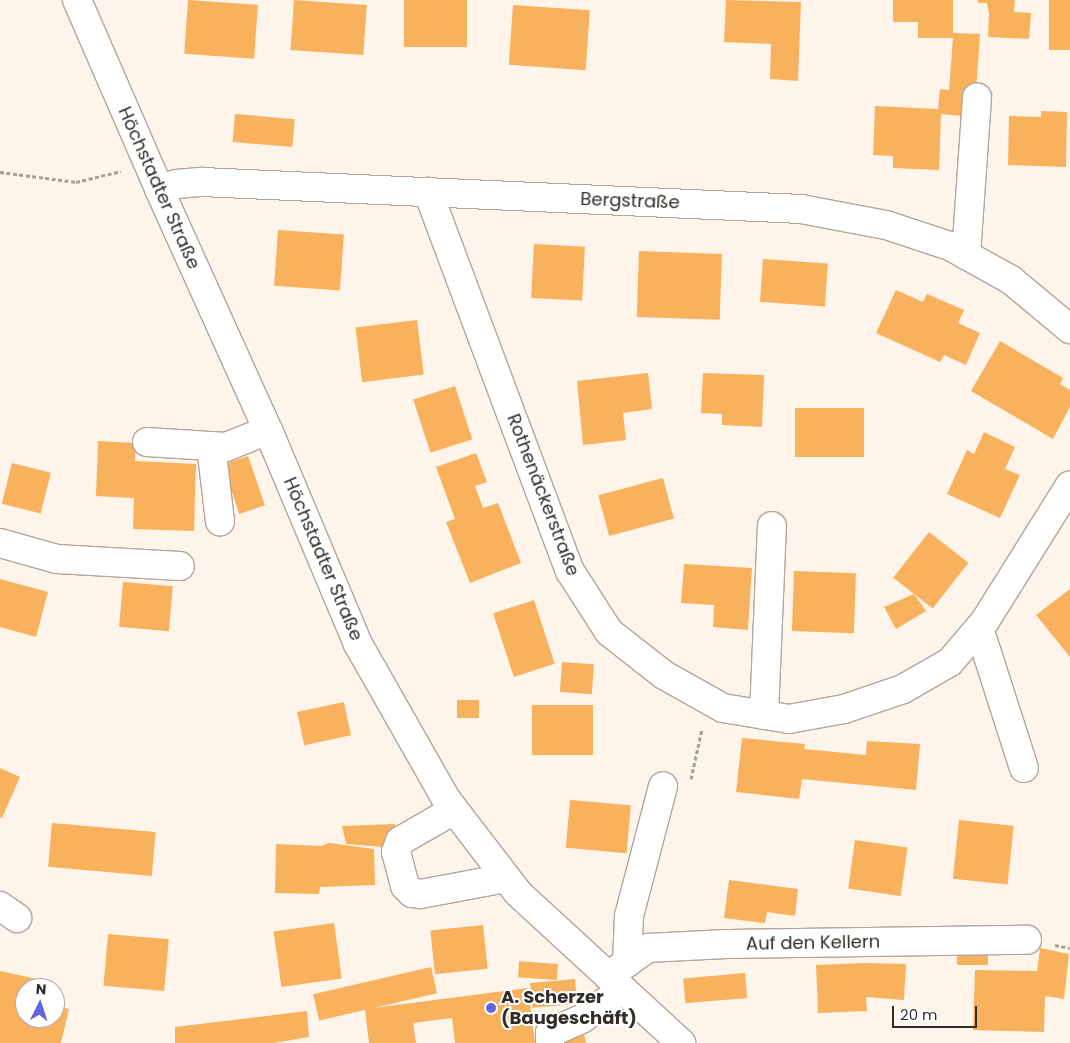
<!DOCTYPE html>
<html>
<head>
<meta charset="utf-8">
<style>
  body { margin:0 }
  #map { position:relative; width:1070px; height:1043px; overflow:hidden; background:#fef4ea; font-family:Poppins,sans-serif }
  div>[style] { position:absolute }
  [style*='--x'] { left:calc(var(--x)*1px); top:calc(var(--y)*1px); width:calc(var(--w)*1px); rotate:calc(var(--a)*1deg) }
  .building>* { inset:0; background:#f8b15d; transform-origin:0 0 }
  .path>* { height:3px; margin-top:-1.5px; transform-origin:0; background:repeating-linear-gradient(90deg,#a7a098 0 4px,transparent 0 6.5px) }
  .roads { filter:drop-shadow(1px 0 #b2a69b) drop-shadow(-1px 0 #b2a69b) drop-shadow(0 1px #b2a69b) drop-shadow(0 -1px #b2a69b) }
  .minor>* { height:28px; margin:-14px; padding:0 14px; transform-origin:14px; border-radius:14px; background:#fff }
  .dots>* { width:14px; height:14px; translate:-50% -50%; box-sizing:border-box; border:2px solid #fff; border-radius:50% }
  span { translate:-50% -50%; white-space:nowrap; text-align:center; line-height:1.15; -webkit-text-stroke:4px #fff; paint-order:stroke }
  .street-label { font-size:18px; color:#312d28 }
  .poi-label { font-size:18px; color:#312d28; font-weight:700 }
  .left { translate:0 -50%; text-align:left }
  .north { position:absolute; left:15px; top:978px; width:50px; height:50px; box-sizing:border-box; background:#fff; border:1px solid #adaba9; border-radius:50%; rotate:4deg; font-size:14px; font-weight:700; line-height:20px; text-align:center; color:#312d28 }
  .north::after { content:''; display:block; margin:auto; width:18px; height:22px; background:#6465de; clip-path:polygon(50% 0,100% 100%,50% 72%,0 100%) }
  .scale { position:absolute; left:892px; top:1006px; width:85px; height:22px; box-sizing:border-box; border:2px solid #312d28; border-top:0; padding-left:6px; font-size:15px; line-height:18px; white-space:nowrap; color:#312d28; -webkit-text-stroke:4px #fff; paint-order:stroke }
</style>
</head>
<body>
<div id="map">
  <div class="building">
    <div style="left:188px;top:0;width:70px;height:54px;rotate:4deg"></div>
    <div style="left:294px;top:0;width:73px;height:50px;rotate:4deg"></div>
    <div style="left:404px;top:0;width:63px;height:47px"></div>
    <div style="clip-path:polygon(726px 0,801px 2px,798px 81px,770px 79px,771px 44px,724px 42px)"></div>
    <div style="clip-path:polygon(893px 0,953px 0,953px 33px,980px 34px,976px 92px,963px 90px,962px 116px,941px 114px,939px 170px,893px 168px,893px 156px,873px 155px,875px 106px,938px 109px,940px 89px,949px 90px,953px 38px,918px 38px,918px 22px,893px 22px)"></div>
    <div style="clip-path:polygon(978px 0,1015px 0,1014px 12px,1031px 13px,1029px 39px,988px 37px,989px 14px,987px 3px,978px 3px)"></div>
    <div style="left:1049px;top:0;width:21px;height:50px"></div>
    <div style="left:513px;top:5px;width:77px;height:60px;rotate:4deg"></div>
    <div style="clip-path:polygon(1041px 111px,1067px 112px,1066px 167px,1008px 165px,1009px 116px,1041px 117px)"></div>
    <div style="left:235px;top:114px;width:60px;height:28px;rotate:5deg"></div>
    <div style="left:278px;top:230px;width:66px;height:56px;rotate:4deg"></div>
    <div style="left:534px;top:244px;width:51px;height:54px;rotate:3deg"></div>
    <div style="left:639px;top:251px;width:83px;height:66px;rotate:2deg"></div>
    <div style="left:763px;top:259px;width:65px;height:43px;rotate:4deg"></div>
    <div style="clip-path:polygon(896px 290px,923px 302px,927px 294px,964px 310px,958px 323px,980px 333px,966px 365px,944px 355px,940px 362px,876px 333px)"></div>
    <div style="left:417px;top:320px;width:55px;height:62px;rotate:83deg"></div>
    <div style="clip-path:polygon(1000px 341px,1063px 378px,1060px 384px,1070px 390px,1070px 407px,1053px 439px,971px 391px)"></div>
    <div style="clip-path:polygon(648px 373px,652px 409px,623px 413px,626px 440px,583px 445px,577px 381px)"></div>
    <div style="clip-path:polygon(703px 373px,764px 375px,762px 427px,722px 425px,722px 414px,701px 413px)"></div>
    <div style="left:455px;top:386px;width:56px;height:44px;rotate:72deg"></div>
    <div style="left:795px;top:408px;width:69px;height:49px"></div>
    <div style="clip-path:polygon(984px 432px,1015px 447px,1005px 469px,1020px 475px,1000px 518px,947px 494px,967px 450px,974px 454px)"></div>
    <div style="clip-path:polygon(98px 441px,136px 443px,135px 461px,196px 464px,194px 531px,133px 529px,134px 498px,96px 496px)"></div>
    <div style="clip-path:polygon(476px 453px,487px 482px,475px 486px,483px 508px,498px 503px,521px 563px,470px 583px,446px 522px,455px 519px,436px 467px)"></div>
    <div style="left:248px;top:456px;width:52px;height:27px;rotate:71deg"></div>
    <div style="left:12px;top:463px;width:40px;height:42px;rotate:14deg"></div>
    <div style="left:663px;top:478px;width:42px;height:67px;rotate:75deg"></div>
    <div style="left:929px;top:532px;width:50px;height:58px;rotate:38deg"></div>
    <div style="clip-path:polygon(684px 564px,752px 568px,748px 630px,713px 627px,714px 605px,681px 603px)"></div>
    <div style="left:794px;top:571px;width:62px;height:60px;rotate:2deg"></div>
    <div style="clip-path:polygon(0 579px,48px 592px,36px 637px,0 627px)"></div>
    <div style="left:123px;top:582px;width:50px;height:45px;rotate:5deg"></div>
    <div style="clip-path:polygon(1070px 589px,1070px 657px,1036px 615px)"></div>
    <div style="clip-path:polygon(914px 594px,926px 611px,896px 629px,884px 607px)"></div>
    <div style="left:534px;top:600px;width:67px;height:43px;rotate:72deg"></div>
    <div style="left:562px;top:662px;width:32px;height:30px;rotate:4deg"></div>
    <div style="left:457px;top:700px;width:22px;height:18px"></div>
    <div style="left:344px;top:702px;width:34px;height:48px;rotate:78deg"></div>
    <div style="left:532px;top:705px;width:61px;height:50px"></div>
    <div style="clip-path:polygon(742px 738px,805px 744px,804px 749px,866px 755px,867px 741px,920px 744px,916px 790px,802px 779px,799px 799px,736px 792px)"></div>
    <div style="clip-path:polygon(0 768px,20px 777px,2px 818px,0 817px)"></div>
    <div style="left:570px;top:800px;width:61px;height:48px;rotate:5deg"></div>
    <div style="left:959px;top:820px;width:55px;height:59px;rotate:6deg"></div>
    <div style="left:52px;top:823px;width:104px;height:44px;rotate:5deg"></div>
    <div style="clip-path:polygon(395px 824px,394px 848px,346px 844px,342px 826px)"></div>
    <div style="left:855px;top:840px;width:53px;height:49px;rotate:8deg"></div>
    <div style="clip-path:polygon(329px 843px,374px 849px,375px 885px,320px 887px,319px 894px,275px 893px,276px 844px,321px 846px)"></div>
    <div style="clip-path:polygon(729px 880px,798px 889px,795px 916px,767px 912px,765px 923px,724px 918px)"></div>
    <div style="left:334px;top:923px;width:56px;height:61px;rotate:82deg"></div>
    <div style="left:483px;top:925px;width:44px;height:53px;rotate:84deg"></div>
    <div style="left:108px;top:934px;width:61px;height:52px;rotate:5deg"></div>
    <div style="left:957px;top:947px;width:31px;height:18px"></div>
    <div style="clip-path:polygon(1040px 948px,1069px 954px,1064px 999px,1045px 996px,1044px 1032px,973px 1030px,975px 970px,1037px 971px)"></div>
    <div style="clip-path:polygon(865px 963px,906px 964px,904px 1000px,866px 997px,867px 1011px,818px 1013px,816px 965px)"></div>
    <div style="left:558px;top:964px;width:16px;height:39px;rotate:94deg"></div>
    <div style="left:431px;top:967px;width:27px;height:121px;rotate:77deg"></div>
    <div style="clip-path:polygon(0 971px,41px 980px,39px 988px,25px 988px,25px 1018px,55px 1018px,55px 1006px,69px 1009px,61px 1043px,0 1043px)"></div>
    <div style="left:745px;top:973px;width:25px;height:62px;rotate:85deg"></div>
    <div style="left:575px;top:979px;width:25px;height:45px;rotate:85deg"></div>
    <div style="clip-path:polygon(528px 988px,535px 1043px,455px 1043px,452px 1018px,413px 1023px,416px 1043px,369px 1043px,365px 1009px)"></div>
    <div style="clip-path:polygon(307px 1011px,309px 1037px,274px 1043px,175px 1043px,175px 1027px)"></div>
    <div style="clip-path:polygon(584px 1034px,586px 1043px,564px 1043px,567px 1036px)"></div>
  </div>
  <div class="path">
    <div style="--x:0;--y:172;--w:77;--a:7.5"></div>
    <div style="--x:76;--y:182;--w:46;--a:-13.7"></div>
    <div style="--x:691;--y:779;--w:51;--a:-77.6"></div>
    <div style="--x:1055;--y:945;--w:15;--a:11"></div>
  </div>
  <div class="roads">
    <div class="minor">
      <div style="--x:77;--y:0;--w:206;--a:66.5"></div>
      <div style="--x:159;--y:189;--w:265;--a:65.7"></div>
      <div style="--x:268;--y:430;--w:232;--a:67.2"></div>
      <div style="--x:358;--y:644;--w:178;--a:60.4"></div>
      <div style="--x:446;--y:799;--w:118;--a:52.5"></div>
      <div style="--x:518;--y:893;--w:222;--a:42.6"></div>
      <div style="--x:159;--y:189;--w:19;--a:-16"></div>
      <div style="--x:177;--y:184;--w:25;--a:-5"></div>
      <div style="--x:202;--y:182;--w:600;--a:2.58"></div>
      <div style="--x:801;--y:209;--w:86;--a:10.7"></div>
      <div style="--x:886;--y:225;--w:67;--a:18.2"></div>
      <div style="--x:950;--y:246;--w:70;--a:29.1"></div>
      <div style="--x:1011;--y:280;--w:77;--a:39.7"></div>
      <div style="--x:428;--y:192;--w:405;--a:69.5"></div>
      <div style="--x:570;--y:571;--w:72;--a:57.4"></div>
      <div style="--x:609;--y:632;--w:70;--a:38"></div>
      <div style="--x:664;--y:675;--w:68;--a:29.2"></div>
      <div style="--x:723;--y:708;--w:67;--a:9.5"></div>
      <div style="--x:789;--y:719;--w:56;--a:-10.3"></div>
      <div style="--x:844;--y:709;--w:62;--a:-18.7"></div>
      <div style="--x:903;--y:689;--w:54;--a:-29.9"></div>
      <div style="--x:950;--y:662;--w:54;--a:-49.5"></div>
      <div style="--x:985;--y:621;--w:160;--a:-58"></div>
      <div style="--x:966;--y:255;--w:158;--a:-86"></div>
      <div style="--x:147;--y:442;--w:79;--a:3.6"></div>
      <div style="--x:226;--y:447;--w:45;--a:-22"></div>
      <div style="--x:211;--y:446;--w:76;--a:83.2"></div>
      <div style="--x:0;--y:543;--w:59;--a:15.7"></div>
      <div style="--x:57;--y:559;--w:123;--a:3.3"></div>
      <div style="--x:979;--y:628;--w:147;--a:72.2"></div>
      <div style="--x:764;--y:715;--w:189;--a:-87.6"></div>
      <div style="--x:454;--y:810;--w:62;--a:150.1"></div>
      <div style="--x:400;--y:841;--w:12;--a:110"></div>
      <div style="--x:396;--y:852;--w:35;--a:75"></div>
      <div style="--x:405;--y:886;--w:10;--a:45"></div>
      <div style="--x:412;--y:893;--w:9;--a:6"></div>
      <div style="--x:421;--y:894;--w:86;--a:-10.7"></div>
      <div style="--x:0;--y:906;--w:21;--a:35"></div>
      <div style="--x:627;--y:963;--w:47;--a:-87.6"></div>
      <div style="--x:629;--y:916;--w:134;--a:-75.3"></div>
      <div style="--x:608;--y:976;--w:49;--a:-35"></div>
      <div style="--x:648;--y:948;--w:77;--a:-3"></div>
      <div style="--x:725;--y:944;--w:302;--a:-0.8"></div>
      <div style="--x:550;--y:1043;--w:10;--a:-90"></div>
      <div style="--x:550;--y:1033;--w:36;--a:-24"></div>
      <div style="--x:583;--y:1018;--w:49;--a:-35.9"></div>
    </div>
  </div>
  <div class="dots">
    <div style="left:491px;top:1008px;background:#6465de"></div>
  </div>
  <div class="street-label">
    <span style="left:159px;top:188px;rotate:66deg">Höchstadter Straße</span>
    <span style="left:630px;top:201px;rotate:2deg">Bergstraße</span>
    <span style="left:543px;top:495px;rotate:69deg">Rothenäckerstraße</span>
    <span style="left:323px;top:559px;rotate:67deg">Höchstadter Straße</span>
    <span style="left:813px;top:943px;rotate:-1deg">Auf den Kellern</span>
  </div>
  <div class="poi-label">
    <span class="left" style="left:501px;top:1008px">A. Scherzer<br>(Baugeschäft)</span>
  </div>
  <div class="north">N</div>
  <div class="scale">20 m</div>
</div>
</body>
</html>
